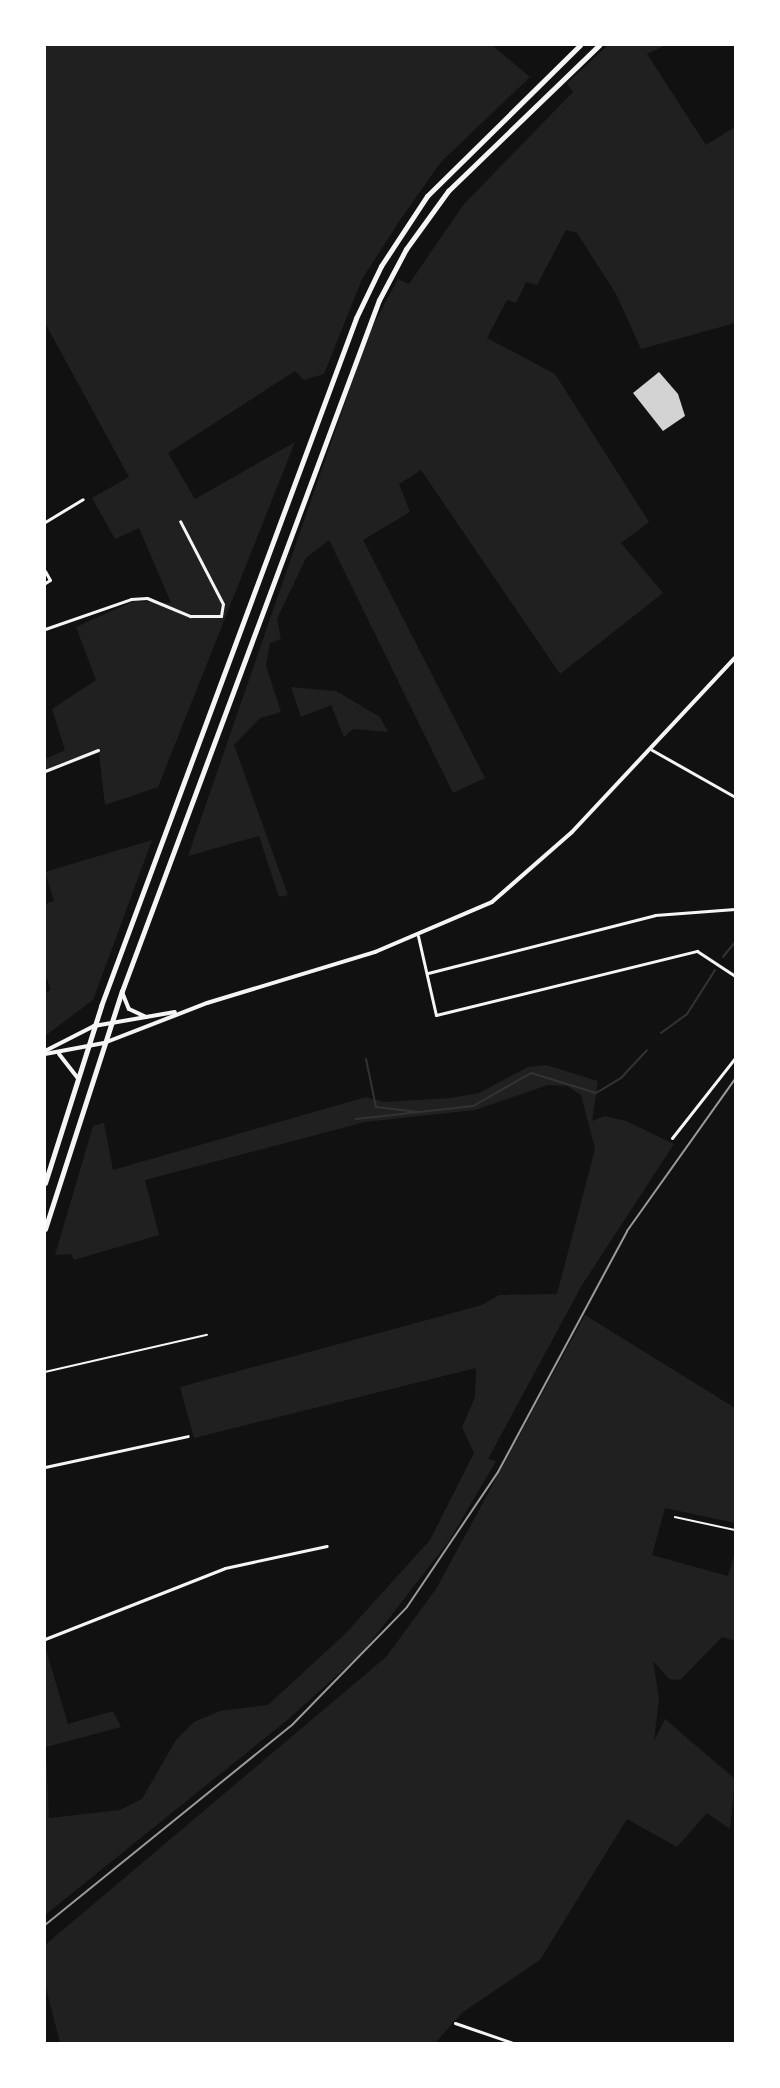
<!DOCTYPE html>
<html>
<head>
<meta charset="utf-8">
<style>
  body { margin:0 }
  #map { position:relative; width:780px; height:2088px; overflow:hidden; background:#111; font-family:"Golos Text",sans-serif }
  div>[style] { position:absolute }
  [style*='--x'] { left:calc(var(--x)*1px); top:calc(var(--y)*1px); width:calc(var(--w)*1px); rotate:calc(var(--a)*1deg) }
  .green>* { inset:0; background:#202020 }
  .stream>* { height:2px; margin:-1px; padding:0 1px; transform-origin:1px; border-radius:1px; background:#333 }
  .building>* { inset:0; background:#d3d3d3 }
  .service>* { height:1.5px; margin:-0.75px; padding:0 0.75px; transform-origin:0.75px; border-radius:0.75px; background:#f5f5f5 }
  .minor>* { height:3px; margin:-1.5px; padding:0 1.5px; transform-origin:1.5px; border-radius:1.5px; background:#f5f5f5 }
  .tertiary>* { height:4px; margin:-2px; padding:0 2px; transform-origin:2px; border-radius:2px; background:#f5f5f5 }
  .primary>* { height:5px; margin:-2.5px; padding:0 2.5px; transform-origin:2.5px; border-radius:2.5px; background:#f5f5f5 }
  .rail>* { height:2px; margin:-1px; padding:0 1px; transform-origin:1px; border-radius:1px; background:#9a9a9a }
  span { translate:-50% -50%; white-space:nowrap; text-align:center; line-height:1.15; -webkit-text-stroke:6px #fff; paint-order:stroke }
  .frame { position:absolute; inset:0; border:46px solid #fff; pointer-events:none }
</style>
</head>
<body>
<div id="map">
  <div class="green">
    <div style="clip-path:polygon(45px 45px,492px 45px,530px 77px,441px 162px,400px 220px,362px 279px,324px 374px,304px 380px,295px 371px,168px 453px,195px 499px,295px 442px,158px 787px,105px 805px,99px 753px,45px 773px,45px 759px,65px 750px,52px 709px,96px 680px,76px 627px,134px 601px,171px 603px,139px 528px,115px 539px,92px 498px,129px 477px,45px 323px)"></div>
    <div style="clip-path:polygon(608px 45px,666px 45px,647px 54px,706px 145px,735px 127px,735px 323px,641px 349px,616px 294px,577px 233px,566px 230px,537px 285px,526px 282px,516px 303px,507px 300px,487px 338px,555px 374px,649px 522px,621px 543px,663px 593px,560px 674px,421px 470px,399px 484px,410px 512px,363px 540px,485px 778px,453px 793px,329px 540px,306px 558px,277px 619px,281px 639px,270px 643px,266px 666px,281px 712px,260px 718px,234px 745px,288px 895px,279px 897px,259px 836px,188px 856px,369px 333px,398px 279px,409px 284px,464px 204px,573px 92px,567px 83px)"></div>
    <div style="clip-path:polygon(291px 687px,336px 691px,380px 717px,388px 732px,353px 729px,344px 737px,331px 705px,301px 717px)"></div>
    <div style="clip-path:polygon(152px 840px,93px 1000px,45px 1036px,45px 993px,51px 990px,45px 974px,45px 904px,54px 901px,45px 872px)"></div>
    <div style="clip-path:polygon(546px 1065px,598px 1081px,592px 1121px,605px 1116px,626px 1121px,674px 1144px,582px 1285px,488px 1459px,496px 1461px,449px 1541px,362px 1653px,286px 1721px,45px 1915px,45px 1646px,68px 1724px,113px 1711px,121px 1727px,46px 1747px,49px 1818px,120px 1810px,142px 1799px,176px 1740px,194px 1722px,220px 1711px,268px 1705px,345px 1634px,430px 1540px,474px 1453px,462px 1427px,475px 1397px,476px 1368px,194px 1438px,180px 1387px,482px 1305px,499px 1295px,557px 1294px,595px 1149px,581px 1095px,567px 1086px,548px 1085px,475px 1110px,365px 1122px,145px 1180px,159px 1235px,74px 1260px,71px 1254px,55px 1255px,93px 1126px,104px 1123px,113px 1170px,366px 1097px,384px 1102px,451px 1098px,479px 1093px,528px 1067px)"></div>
    <div style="clip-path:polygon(585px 1315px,735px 1408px,735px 1523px,665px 1508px,652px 1555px,728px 1576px,735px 1552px,735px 1641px,722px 1637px,680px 1680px,669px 1679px,653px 1661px,659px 1698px,654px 1741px,665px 1719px,735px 1779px,730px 1829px,707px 1813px,677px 1847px,627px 1819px,540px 1960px,463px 2012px,435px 2043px,60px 2043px,45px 1984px,45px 1945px,386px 1657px,436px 1589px)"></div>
  </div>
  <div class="stream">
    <div style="--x:723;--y:957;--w:19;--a:-51"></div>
    <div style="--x:661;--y:1033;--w:32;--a:-36"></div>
    <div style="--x:687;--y:1014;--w:52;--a:-57.5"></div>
    <div style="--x:366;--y:1059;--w:49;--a:78.2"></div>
    <div style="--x:376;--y:1107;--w:42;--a:6.8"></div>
    <div style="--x:356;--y:1119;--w:118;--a:-6.3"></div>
    <div style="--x:473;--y:1106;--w:67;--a:-29.6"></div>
    <div style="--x:531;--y:1073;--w:68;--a:17.1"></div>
    <div style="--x:596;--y:1093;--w:29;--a:-31"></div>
    <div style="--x:621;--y:1078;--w:38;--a:-47"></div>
  </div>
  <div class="building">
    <div style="clip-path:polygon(659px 372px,678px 394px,685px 416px,663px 431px,633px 393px)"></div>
  </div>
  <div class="service">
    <div style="--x:45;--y:1372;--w:166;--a:-12.9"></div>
    <div style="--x:675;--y:1517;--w:61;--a:12.2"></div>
  </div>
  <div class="minor">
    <div style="--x:45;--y:522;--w:44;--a:-31.2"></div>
    <div style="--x:45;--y:571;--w:10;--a:61"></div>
    <div style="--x:50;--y:580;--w:6;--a:149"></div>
    <div style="--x:45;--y:629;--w:91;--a:-19.2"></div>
    <div style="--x:131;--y:599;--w:16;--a:-4"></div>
    <div style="--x:147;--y:598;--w:47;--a:22.7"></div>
    <div style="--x:190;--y:616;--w:31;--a:0"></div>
    <div style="--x:221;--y:616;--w:12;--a:-81"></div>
    <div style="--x:223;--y:604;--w:93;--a:-117.4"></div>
    <div style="--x:652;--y:750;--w:95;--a:29.5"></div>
    <div style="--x:45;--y:771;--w:57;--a:-21.6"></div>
    <div style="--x:418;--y:936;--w:81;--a:77.2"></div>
    <div style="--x:436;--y:1015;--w:269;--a:-13.8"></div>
    <div style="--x:697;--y:951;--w:45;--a:33.3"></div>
    <div style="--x:428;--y:973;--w:234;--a:-14.3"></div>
    <div style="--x:655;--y:915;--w:80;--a:-4.3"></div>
    <div style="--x:672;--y:1138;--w:102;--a:-51.8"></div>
    <div style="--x:45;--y:1467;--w:146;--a:-12.2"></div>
    <div style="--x:45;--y:1639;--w:193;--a:-21.5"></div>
    <div style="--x:225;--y:1568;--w:104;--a:-12.2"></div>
    <div style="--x:455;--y:2023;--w:61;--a:19"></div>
  </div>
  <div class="tertiary">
    <div style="--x:122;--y:992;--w:18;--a:68"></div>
    <div style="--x:129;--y:1009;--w:19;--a:25"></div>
    <div style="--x:45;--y:1051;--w:55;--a:-27"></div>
    <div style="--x:94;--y:1026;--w:82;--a:-9.8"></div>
    <div style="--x:45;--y:1054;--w:60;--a:-10.6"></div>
    <div style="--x:104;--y:1043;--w:110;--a:-21.2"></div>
    <div style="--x:207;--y:1003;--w:176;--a:-16.9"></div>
    <div style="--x:375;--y:952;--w:127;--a:-23.1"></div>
    <div style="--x:492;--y:902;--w:106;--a:-41.2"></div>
    <div style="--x:572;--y:832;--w:238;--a:-46.9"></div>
    <div style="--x:59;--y:1054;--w:31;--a:52"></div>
  </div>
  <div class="primary">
    <div style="--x:45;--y:1183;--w:186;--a:-72.4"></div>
    <div style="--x:101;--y:1006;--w:734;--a:-69.66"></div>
    <div style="--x:356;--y:318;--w:58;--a:-64.3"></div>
    <div style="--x:381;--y:266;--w:84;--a:-56.7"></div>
    <div style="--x:427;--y:196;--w:215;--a:-44.6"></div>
    <div style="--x:45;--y:1229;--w:250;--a:-72.1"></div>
    <div style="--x:122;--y:991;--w:737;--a:-69.6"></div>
    <div style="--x:379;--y:300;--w:58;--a:-62.1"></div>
    <div style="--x:406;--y:249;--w:72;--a:-54.1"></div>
    <div style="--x:448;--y:191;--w:210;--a:-44"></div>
  </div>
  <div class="rail">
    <div style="--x:45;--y:1925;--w:319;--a:-39"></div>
    <div style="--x:293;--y:1724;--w:163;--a:-45.7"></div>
    <div style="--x:407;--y:1607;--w:163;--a:-56"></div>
    <div style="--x:498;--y:1472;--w:273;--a:-61.8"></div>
    <div style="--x:627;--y:1231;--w:186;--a:-54.6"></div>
  </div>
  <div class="frame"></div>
</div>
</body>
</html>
